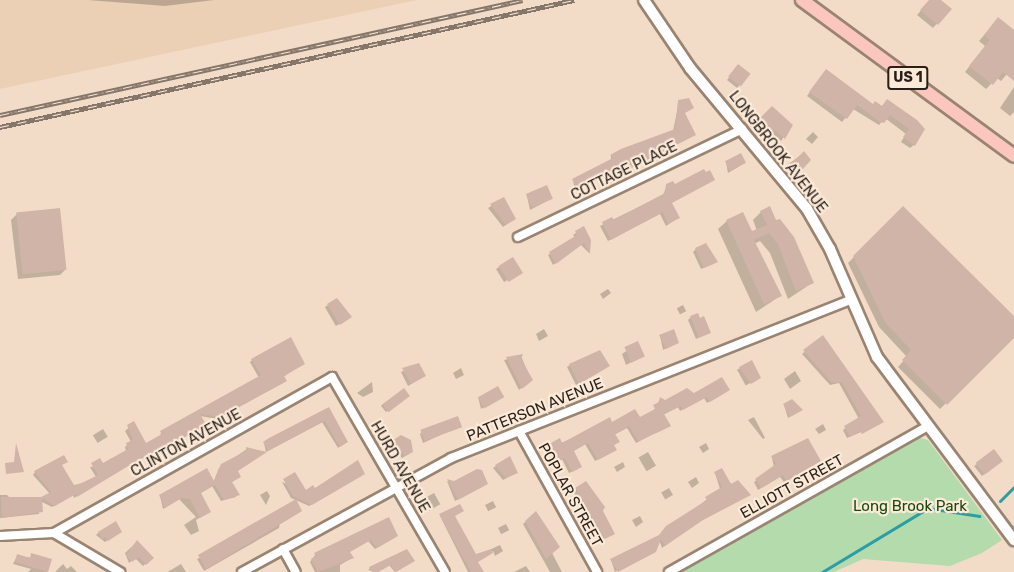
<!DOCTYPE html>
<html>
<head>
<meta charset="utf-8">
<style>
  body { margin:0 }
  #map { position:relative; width:1014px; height:572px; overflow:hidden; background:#f3dcc7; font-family:Rubik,sans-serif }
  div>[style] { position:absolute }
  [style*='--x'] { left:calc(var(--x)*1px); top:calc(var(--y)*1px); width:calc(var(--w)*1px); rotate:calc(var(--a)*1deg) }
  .built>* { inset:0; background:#ecd0b6 }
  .green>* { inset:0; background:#b3dbab }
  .shadow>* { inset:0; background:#0003; transform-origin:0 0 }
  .stream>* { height:3px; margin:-1.5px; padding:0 1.5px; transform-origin:1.5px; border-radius:1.5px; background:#299ea6 }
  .building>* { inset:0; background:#d1b4a8; transform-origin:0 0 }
  .roads { filter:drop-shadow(2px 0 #998471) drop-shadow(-2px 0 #998471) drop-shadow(0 2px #998471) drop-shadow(0 -2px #998471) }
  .street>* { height:8px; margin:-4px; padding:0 4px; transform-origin:4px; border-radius:4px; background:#fff }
  .secondary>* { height:10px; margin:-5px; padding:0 5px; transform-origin:5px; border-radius:5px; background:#fff }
  .primary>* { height:12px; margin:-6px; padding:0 6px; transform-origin:6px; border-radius:6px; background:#fbc6be }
  .rail>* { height:5px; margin-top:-2.5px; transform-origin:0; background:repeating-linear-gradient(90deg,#fcead9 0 9px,#857669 0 18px); box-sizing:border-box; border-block:2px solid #857669 }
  span { translate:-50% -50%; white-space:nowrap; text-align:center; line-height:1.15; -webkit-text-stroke:4.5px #fcead9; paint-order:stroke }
  .shield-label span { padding:2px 4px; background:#fcead9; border:2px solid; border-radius:4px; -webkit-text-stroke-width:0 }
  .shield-label { font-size:14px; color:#271f18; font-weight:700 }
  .street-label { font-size:15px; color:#271f18 }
  .park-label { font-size:15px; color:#18490c }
</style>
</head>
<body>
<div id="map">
  <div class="built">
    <div style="clip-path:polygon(0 0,417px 0,0 89px)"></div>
  </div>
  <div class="green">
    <div style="clip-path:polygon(920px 438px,928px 440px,1002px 540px,982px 553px,950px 566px,863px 559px,834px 572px,682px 572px)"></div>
  </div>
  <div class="shadow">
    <div style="clip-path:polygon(88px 0,214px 0,165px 6px)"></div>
    <div style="clip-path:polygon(930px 0,949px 10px,933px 28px,917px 15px)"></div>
    <div style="clip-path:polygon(993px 25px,1014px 32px,1014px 66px,1001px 81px,997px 78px,986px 89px,965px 72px,985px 46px,979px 41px)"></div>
    <div style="clip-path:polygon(739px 66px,739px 86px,737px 88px,727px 80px)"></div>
    <div style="clip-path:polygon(822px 75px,873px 105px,881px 107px,887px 101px,923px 129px,914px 145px,910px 148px,901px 142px,906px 134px,885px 118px,879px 125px,853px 109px,842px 122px,807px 96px)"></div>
    <div style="clip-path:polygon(1014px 87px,1014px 112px,1010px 116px,1000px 108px)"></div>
    <div style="clip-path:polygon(679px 102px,691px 137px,618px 175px,616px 171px,575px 191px,573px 180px,611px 161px,611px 156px,673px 131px)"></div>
    <div style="clip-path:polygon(771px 110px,791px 126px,781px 141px,759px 122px)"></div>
    <div style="clip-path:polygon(813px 132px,818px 137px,812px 144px,806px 139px)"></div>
    <div style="left:804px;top:153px;width:9px;height:18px;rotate:54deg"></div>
    <div style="clip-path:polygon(726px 162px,745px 163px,728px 173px)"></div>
    <div style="clip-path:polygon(713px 180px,670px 203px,678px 218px,666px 226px,660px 214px,608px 241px,600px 226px,663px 195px,667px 185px)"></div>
    <div style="clip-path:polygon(527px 196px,551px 199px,530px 210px)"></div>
    <div style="clip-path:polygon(503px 199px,514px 219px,503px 227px,488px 208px)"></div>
    <div style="clip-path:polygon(903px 208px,1014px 318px,1014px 336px,940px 409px,898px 367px,907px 357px,879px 327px,848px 263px)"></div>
    <div style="clip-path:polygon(761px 212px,776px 222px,812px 283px,788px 299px,770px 253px,760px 241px,754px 244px,780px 296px,756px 312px,718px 229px,727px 221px,751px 233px,757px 231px,753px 220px)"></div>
    <div style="clip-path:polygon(17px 214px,65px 270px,60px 275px,18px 279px,11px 220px)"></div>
    <div style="clip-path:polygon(583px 228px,590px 240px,589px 253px,581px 245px,553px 265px,548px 255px,575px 238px,573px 235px)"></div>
    <div style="clip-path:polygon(696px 249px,713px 264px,701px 269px,693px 252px)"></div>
    <div style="clip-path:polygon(499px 267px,521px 273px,504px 282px,496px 269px)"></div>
    <div style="clip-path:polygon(608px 289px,611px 293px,603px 299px,600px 294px)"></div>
    <div style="left:337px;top:300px;width:22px;height:14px;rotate:60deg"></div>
    <div style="left:683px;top:305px;width:7px;height:7px;rotate:63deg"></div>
    <div style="clip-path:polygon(691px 317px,699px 320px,709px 332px,696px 339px,688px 320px)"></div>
    <div style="clip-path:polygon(544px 329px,548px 336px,539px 341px,536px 334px)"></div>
    <div style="clip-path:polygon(660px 336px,677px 343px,663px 350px)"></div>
    <div style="clip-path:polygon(823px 337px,880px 424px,847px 438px,843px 430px,859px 419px,839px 383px,830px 385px,802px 354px)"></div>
    <div style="clip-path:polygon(638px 343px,643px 356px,626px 365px,622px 354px)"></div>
    <div style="clip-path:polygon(521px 356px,531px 380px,519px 390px,504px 360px)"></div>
    <div style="clip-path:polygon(252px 360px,303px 364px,283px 377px,283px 383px,217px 419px,200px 416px,74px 498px,73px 495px,52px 507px,40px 501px,39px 514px,0 518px,0 495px,7px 495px,13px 501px,41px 499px,50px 494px,33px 475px,35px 472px,61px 465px,73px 487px,96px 477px,90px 467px,103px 465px,126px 451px,125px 447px,131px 442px,125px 431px,134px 423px,146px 445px,160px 437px,161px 432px,259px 378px,250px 362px)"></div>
    <div style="left:751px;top:362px;width:18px;height:16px;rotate:61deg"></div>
    <div style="clip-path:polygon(419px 365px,425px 376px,408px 386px,401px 372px)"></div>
    <div style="clip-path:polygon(570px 365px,606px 368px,576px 385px,567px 367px)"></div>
    <div style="clip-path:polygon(461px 368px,464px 375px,456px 379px,453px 373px)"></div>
    <div style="clip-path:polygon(795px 371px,801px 381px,790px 389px,784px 379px)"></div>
    <div style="clip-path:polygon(372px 382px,373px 392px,363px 397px,357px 393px)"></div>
    <div style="clip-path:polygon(726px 392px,707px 403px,704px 398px,680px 411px,678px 407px,663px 415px,669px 426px,636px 443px,627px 428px,614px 435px,618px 442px,613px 446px,615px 450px,595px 461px,585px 444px,573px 451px,578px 469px,569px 473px,562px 459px,555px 463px,547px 448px,612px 424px,639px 419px,653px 412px,660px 399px,665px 402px)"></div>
    <div style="clip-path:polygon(478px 397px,499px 399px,481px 409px)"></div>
    <div style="clip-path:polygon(406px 398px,386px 412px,381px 406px,383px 404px)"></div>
    <div style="clip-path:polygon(784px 405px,800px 411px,788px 418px)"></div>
    <div style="clip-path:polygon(329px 409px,343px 444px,338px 448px,322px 422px,266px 452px,264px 443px)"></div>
    <div style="clip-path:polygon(754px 417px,765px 438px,763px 439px,748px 420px)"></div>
    <div style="clip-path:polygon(823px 424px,826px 430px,819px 434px,815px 429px)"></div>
    <div style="clip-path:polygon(460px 426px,423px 443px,420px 434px,422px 432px)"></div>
    <div style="left:103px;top:429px;width:9px;height:12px;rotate:58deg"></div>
    <div style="clip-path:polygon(394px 441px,409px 454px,402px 458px,391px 443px)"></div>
    <div style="clip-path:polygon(706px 443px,709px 449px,703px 453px,699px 447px)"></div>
    <div style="clip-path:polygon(247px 449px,264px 453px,236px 471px,239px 477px,231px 483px,236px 497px,221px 501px,212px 486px,199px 494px,206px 514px,196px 520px,199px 531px,191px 535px,184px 525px,196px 517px,179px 499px,163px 509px,160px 496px,213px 483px,219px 468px)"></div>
    <div style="left:648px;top:452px;width:16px;height:11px;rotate:60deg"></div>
    <div style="clip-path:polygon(509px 458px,516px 473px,503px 480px,493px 468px)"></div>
    <div style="clip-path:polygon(772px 458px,816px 463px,784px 482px,780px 477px,758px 490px,754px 482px,774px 467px)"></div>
    <div style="clip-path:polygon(357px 461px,361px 476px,309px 506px,291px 498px,282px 482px,305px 492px,315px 491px)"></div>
    <div style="clip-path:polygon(623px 462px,625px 467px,617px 472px,614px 467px)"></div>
    <div style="clip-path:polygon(999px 463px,982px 476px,974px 466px,977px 464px)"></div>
    <div style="clip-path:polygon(715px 473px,749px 495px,699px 522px,662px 548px,659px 540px,654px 551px,615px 572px,611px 560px,659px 537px,720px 489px)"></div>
    <div style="clip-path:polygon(696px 477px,699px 483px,692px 488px,688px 482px)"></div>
    <div style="clip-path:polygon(447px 481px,454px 483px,483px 486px,455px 501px)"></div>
    <div style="clip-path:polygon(586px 483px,613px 533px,602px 540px,573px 491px)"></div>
    <div style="left:669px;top:488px;width:8px;height:9px;rotate:60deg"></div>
    <div style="clip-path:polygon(267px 491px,270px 496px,266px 505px,260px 495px)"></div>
    <div style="left:434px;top:493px;width:13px;height:13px;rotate:61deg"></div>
    <div style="left:493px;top:501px;width:7px;height:9px;rotate:63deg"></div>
    <div style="clip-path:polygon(536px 513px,551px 551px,562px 572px,550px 572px,523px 524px)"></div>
    <div style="clip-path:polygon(440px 516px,453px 517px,476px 556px,500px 545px,503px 551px,495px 556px,493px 551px,477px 562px,482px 572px,468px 572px)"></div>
    <div style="clip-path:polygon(640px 516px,643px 522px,636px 527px,632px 520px)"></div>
    <div style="clip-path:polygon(388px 519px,394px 538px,375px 549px,368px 541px,348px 552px,352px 558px,340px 565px,340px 572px,315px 572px,310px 562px,315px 555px)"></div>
    <div style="clip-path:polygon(280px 523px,279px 528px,204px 571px,197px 559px)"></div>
    <div style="left:506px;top:524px;width:7px;height:9px;rotate:63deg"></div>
    <div style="clip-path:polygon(120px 532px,105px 542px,96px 535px,98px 533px)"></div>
    <div style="clip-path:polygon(137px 542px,152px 558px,143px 566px,135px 558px,129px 563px,125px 553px)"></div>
    <div style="clip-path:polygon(17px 556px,50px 560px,47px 572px,28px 572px,31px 569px,13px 564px)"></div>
    <div style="clip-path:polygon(413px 561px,395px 572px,389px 565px,378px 572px,368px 570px,370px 568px)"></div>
    <div style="clip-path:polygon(63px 564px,67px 569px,71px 566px,77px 572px,55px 572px)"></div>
    <div style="clip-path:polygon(181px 564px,186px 572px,168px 572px,169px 571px)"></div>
    <div style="clip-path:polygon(526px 566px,530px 572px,514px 572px)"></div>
  </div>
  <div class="stream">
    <div style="--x:1000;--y:501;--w:20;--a:-45"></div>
    <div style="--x:822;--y:572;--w:124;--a:-31.1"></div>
    <div style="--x:928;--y:508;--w:52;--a:8.9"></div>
  </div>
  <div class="building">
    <div style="clip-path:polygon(929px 0,941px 0,952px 9px,938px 25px,920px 10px)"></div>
    <div style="clip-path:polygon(998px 17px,1014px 30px,1014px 81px,1003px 72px,993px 85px,969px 66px,990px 40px,984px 35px)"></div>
    <div style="left:738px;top:64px;width:16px;height:16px;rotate:38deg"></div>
    <div style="clip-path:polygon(826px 69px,873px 104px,875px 101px,882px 106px,887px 99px,917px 120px,925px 129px,915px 146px,903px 137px,909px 129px,890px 115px,884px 123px,880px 122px,857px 105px,847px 119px,809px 92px)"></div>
    <div style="clip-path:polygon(689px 98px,694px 108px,685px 113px,696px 135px,620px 173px,619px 170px,578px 190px,572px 179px,613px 158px,610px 155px,621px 149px,675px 129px,678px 100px)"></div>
    <div style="clip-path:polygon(772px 106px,793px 125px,785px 139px,760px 118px)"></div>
    <div style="clip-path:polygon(804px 151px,811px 160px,801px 171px,792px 163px)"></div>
    <div style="left:741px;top:153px;width:11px;height:18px;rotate:63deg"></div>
    <div style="clip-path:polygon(704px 169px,706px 172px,710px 170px,715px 180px,672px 203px,680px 218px,668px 224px,663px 212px,611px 240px,602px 222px,612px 217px,614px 220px,665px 193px,666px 184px,673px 181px,675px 184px)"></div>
    <div style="left:547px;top:185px;width:15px;height:23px;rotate:67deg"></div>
    <div style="clip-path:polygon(504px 197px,516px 219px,506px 225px,490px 204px)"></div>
    <div style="clip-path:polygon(770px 206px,776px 220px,780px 219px,794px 237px,814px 283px,796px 291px,778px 244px,769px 233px,754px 240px,782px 296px,764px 304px,726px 220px,743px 212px,752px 231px,767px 225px,760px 211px)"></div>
    <div style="clip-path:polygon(903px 206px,1014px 316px,1014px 338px,947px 405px,902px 360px,911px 350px,885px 322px,853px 256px)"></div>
    <div style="left:60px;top:208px;width:62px;height:44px;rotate:84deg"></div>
    <div style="clip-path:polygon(584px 226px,591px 240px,590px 254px,584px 243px,556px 264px,549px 252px,577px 235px,575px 231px)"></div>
    <div style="clip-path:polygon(706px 243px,718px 262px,704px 268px,695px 248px)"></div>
    <div style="left:513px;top:257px;width:19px;height:17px;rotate:58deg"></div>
    <div style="clip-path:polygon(337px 298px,352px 317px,340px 325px,327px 304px)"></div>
    <div style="clip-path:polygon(698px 313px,700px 318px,704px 316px,711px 333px,699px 338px,690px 316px)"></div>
    <div style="clip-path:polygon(674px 329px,679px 343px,666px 349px,659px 335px)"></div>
    <div style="clip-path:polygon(823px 335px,884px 422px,862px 434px,860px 431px,850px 437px,844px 426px,861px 416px,842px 382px,832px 383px,803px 350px)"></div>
    <div style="clip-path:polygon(291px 337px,305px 364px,284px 376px,287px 381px,220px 417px,200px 414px,207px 426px,135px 462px,77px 497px,76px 494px,55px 506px,42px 498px,43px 512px,2px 518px,1px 497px,41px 497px,51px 492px,34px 471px,64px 455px,68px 462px,62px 465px,74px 485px,82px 483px,98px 475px,91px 463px,100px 458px,103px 463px,128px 449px,126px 443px,133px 440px,127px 425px,134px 421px,146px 443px,162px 434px,160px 431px,261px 375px,251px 359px)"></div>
    <div style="left:638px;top:341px;width:17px;height:15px;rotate:66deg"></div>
    <div style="clip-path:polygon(600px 350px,610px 366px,579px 384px,569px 364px)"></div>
    <div style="clip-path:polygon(523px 354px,521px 359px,533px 380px,522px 389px,506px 357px)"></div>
    <div style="clip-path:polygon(752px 360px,761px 378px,751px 384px,739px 367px)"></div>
    <div style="clip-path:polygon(419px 363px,426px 376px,411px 384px,402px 368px)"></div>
    <div style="clip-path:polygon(722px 377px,730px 390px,710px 402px,707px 397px,683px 410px,681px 406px,664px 414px,671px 426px,661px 431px,638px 441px,629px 426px,615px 434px,620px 442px,614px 445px,617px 450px,598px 460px,588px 443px,574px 451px,582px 467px,572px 472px,565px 458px,558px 462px,549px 444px,560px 438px,562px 443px,610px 417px,612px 422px,635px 409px,640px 417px,655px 409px,653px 405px,659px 402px,660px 397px,665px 400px,687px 388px,694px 393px)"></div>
    <div style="left:498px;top:386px;width:13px;height:23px;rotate:61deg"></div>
    <div style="left:404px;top:388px;width:10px;height:27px;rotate:53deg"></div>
    <div style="clip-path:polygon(792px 399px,803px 410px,790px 417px,783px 404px)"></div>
    <div style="clip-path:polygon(329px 407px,348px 442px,340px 447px,325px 421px,268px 451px,263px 442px,269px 438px)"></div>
    <div style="left:458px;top:416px;width:12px;height:40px;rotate:70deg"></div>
    <div style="clip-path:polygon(401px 435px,411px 440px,413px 452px,405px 456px,393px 440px)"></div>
    <div style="clip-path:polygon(808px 438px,821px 461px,787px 481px,783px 475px,761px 488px,755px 479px,776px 464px,771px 456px)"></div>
    <div style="clip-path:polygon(16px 443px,24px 472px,6px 474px,5px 463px,14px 462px)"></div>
    <div style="clip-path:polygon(246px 447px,267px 452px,238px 471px,241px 477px,232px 482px,240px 495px,224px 500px,215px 485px,201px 493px,211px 512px,200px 518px,190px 499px,182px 498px,165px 508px,159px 495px,207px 468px,214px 481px,221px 464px,246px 451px)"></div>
    <div style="left:994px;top:449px;width:15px;height:23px;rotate:53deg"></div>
    <div style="clip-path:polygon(510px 456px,518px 473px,506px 478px,495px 465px)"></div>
    <div style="clip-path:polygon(358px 460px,365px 474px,312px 505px,293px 496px,283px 479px,295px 472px,306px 490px,313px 485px,315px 488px)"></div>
    <div style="clip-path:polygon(722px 468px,731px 484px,738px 480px,751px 495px,703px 520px,665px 546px,661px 539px,656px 552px,618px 572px,610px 559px,659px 535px,666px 526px,707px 500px,705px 497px,722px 487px,714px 472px)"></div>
    <div style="clip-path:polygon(477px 469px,482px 470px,488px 484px,458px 500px,447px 479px,454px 481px)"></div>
    <div style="clip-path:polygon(586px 481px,605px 507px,603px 511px,615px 534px,605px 539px,575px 488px)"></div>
    <div style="clip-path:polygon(296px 499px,302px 511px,299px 513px,206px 569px,198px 555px)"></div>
    <div style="clip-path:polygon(460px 504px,464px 511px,455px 516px,476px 554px,491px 549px,493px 553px,478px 562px,484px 572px,471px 572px,439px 514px)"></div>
    <div style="clip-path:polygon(536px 511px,560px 547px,546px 559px,525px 521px)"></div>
    <div style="clip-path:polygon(389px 517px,398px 536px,377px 548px,371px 540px,350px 552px,354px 558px,318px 572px,311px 559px,316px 556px,314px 553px)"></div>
    <div style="clip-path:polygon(116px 521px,122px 532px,108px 541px,105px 537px,102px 539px,98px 532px)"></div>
    <div style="clip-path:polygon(137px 540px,154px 558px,146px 565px,139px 557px,132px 562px,126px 555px)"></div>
    <div style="clip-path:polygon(407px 549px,415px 561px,396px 572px,391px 565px,378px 572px,372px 572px,369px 567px)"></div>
    <div style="clip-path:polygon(31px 553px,52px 559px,48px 572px,15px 562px,17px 554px,30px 558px)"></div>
  </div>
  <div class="roads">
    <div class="street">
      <div style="--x:518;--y:237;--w:249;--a:-25.7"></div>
      <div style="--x:519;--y:431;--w:161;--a:61"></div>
      <div style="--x:54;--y:533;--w:319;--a:-29.3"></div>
      <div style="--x:332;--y:377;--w:225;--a:59.9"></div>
      <div style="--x:0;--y:536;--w:54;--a:-3.2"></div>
      <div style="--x:54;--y:533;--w:77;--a:30.6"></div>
      <div style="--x:283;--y:549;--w:26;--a:61"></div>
      <div style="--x:242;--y:572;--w:238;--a:-28.6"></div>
      <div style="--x:451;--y:458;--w:430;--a:-21.6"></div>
      <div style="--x:669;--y:572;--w:297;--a:-29.4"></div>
    </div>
    <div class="secondary">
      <div style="--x:644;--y:0;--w:82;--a:55.9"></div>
      <div style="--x:690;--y:68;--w:183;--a:50.3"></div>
      <div style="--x:807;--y:209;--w:46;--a:60.1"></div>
      <div style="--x:830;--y:249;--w:118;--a:66.5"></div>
      <div style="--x:877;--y:357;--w:229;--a:53.2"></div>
    </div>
    <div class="primary">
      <div style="--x:802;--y:0;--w:263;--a:36.3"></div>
    </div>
  </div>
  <div class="rail">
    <div style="--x:0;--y:115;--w:535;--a:-12.4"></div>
    <div style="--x:0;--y:127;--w:588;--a:-12.48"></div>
  </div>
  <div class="shield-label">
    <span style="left:908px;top:78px">US 1</span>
  </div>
  <div class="street-label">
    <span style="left:778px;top:152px;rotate:52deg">LONGBROOK AVENUE</span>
    <span style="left:624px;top:171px;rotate:-26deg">COTTAGE PLACE</span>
    <span style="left:535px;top:410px;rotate:-22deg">PATTERSON AVENUE</span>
    <span style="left:186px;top:443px;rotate:-29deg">CLINTON AVENUE</span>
    <span style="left:400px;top:467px;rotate:60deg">HURD AVENUE</span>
    <span style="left:792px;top:487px;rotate:-29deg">ELLIOTT STREET</span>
    <span style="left:570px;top:495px;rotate:61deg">POPLAR STREET</span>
  </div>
  <div class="park-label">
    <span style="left:910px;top:507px">Long Brook Park</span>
  </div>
</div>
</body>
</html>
